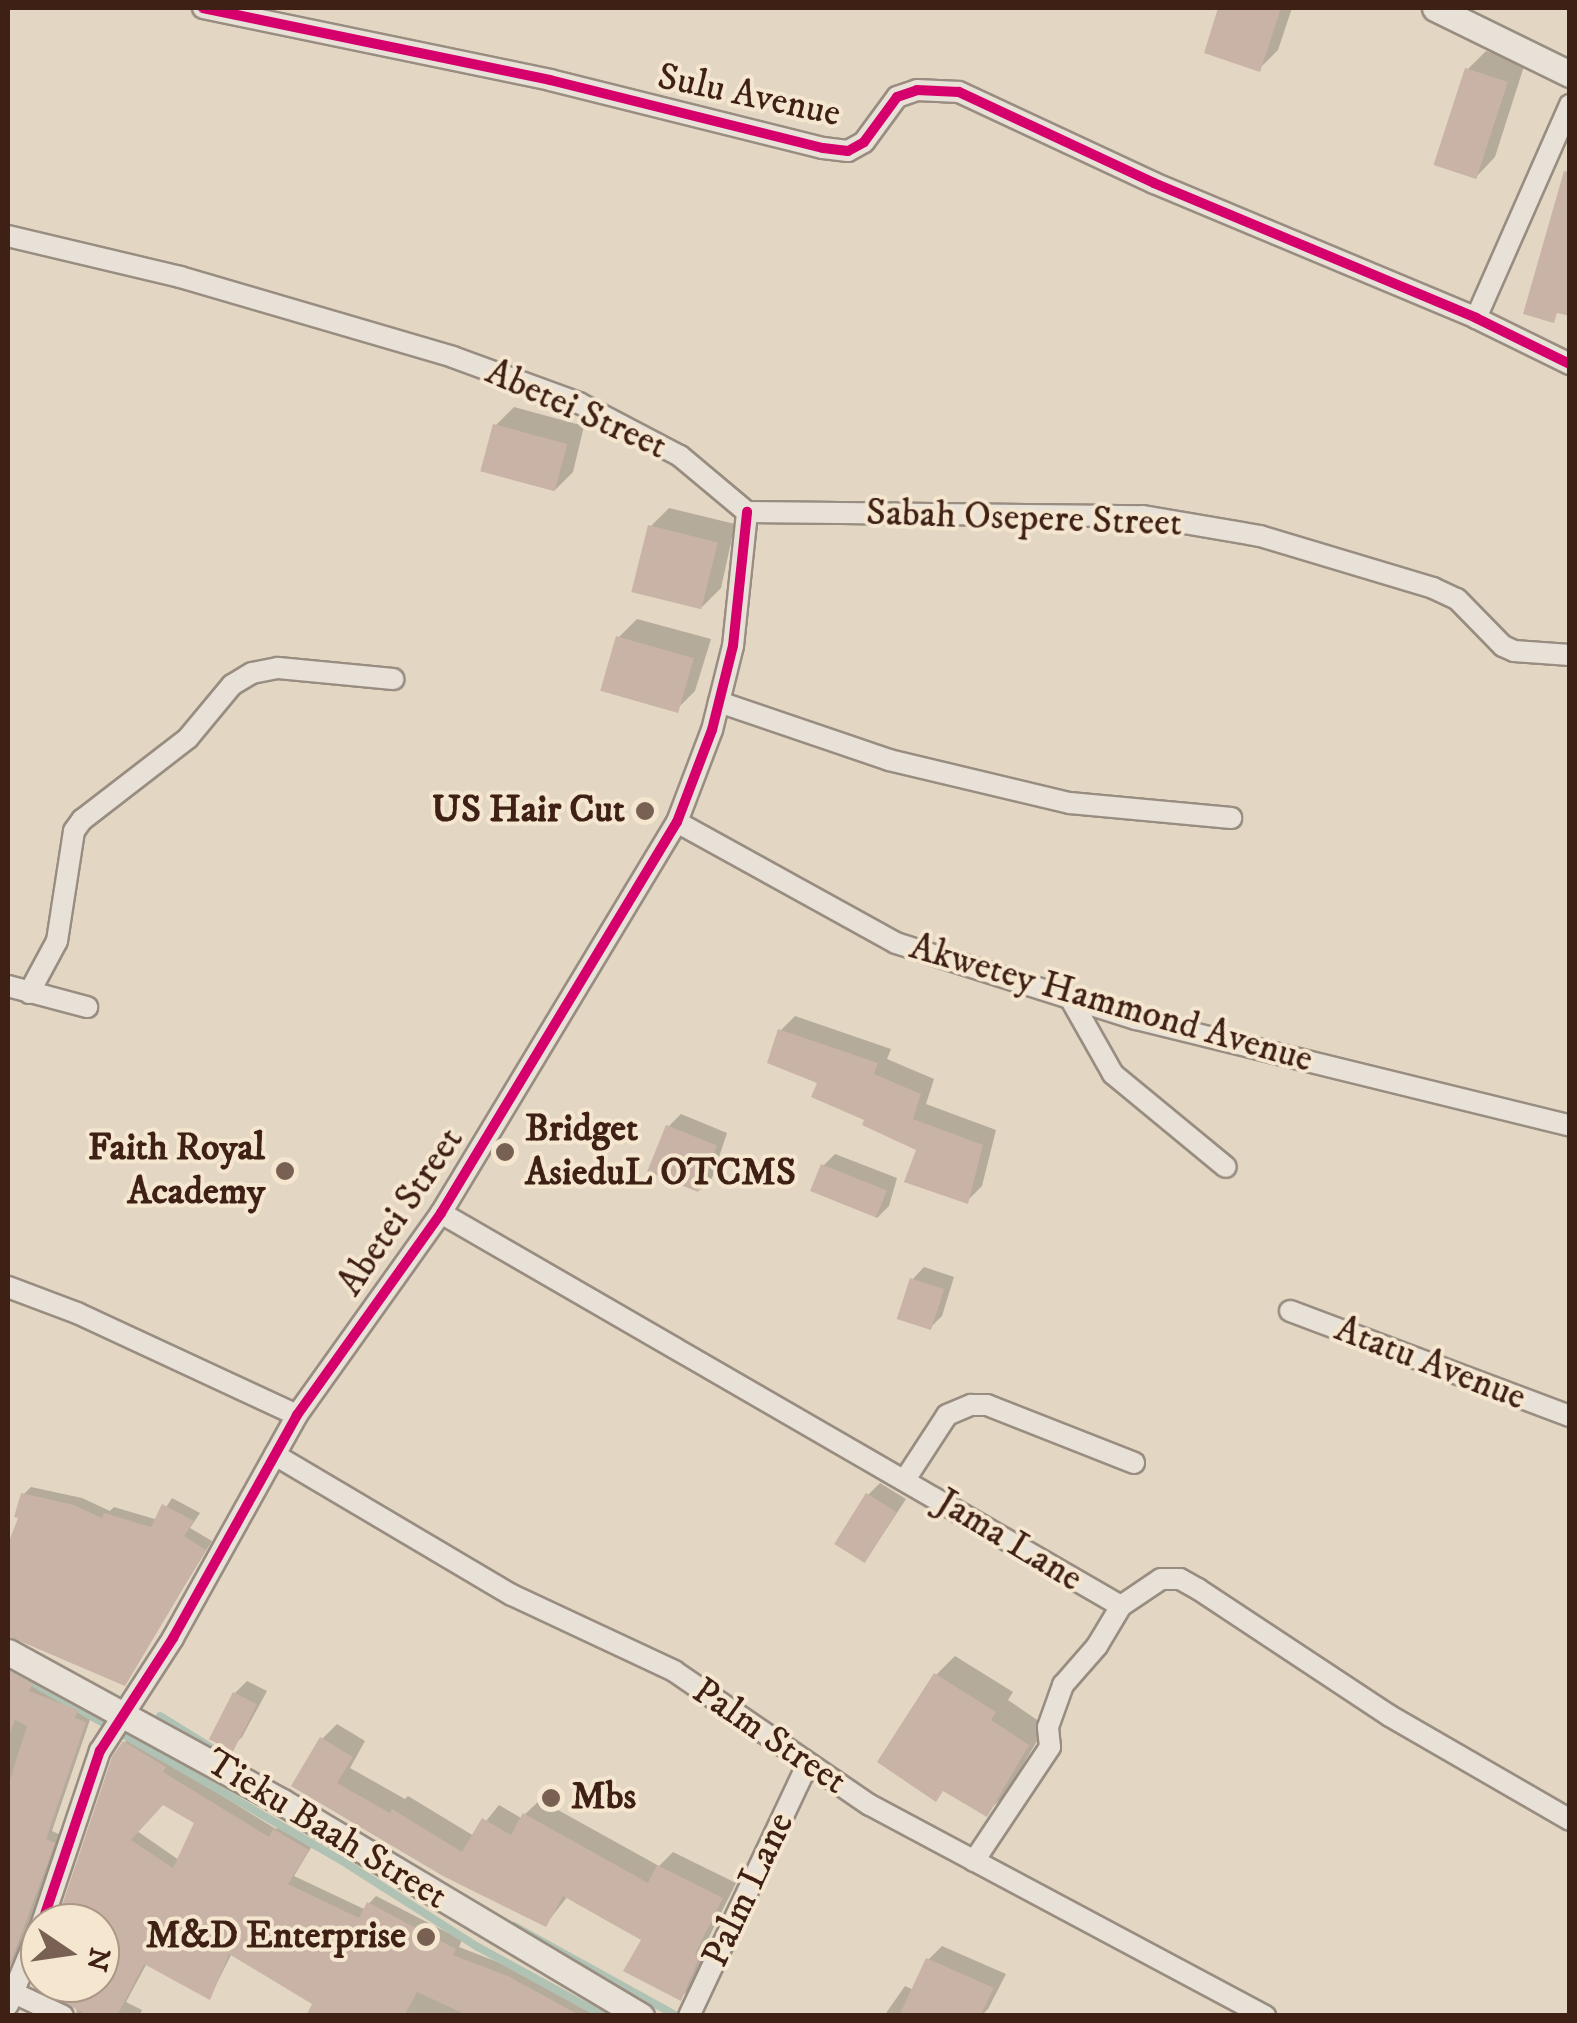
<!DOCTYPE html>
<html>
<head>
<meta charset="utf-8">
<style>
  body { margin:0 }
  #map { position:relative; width:1577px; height:2023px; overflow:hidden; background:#e3d6c2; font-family:"IM FELL DW Pica",serif }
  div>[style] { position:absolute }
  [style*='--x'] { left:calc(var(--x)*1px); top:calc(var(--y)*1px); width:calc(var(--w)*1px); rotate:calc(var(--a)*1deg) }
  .shadow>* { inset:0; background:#0003 }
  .stream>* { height:8px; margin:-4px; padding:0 4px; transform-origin:4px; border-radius:4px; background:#b0c2b4 }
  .building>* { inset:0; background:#c8b3a6; transform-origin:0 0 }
  .roads { filter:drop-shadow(2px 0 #998d81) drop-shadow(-2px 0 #998d81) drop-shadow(0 2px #998d81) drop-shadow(0 -2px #998d81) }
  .minor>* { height:20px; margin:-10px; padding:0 10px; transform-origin:10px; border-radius:10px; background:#e8e1d7 }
  .tertiary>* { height:25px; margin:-12.5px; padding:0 12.5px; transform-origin:12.5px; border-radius:12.5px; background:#e8e1d7 }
  .cycleway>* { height:10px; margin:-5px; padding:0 5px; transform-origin:5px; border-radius:5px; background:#d6006c }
  .dots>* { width:28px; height:28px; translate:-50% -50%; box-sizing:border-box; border:5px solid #f5e6cf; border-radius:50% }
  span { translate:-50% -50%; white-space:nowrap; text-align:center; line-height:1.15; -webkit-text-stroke:8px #f5e6cf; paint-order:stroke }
  .street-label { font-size:38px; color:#3f2015 }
  .poi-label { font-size:38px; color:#3f2015; font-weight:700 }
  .right { translate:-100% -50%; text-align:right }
  .left { translate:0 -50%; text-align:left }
  .frame { position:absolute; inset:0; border:10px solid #3f2015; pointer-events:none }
  .north { position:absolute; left:20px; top:1903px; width:100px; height:100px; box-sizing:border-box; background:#f5e6cf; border:2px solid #ac9785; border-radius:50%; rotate:103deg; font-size:28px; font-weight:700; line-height:40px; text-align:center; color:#3f2015 }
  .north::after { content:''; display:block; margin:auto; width:35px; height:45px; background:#786052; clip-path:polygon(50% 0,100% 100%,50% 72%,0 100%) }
</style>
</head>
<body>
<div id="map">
  <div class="shadow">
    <div style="clip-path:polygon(1221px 8px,1292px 8px,1278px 50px,1259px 69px,1207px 52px)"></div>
    <div style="clip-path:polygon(1486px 51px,1525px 63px,1495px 157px,1477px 176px,1467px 70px)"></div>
    <div style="clip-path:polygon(514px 407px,584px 426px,573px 472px,554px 491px,495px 426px)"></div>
    <div style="clip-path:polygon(669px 508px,735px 524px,721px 588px,702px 607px,650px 527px)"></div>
    <div style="clip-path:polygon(637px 619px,711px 639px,695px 691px,676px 710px,618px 638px)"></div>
    <div style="clip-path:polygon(795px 1016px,891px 1049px,887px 1059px,934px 1079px,926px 1104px,996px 1130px,982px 1186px,967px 1201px,919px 1149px,867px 1119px,820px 1081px,780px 1031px)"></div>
    <div style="clip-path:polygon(681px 1114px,727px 1133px,712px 1178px,700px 1190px,669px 1126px)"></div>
    <div style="clip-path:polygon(835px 1154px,897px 1178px,889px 1206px,877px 1218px,823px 1166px)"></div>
    <div style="clip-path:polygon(924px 1267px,954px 1277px,942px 1316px,930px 1328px,912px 1280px)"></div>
    <div style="clip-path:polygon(880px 1483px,906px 1499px,866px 1560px,868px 1495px)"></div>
    <div style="clip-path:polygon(31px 1487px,82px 1498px,110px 1511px,114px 1507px,158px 1520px,172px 1498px,200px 1513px,190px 1528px,212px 1541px,124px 1683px,8px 1635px,8px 1551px,22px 1516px,23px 1495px)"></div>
    <div style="clip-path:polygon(955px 1656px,1013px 1692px,1008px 1700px,1046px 1726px,1005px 1795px,986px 1813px,936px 1675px)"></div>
    <div style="clip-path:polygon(8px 1657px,39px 1676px,35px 1683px,84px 1703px,81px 1710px,92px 1714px,52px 1831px,61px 1835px,36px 1911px,8px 1971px)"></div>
    <div style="clip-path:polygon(247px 1681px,267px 1691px,242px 1737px,230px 1749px,211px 1738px,235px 1693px)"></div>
    <div style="clip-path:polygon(337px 1724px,365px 1741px,350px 1768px,405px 1799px,408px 1796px,474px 1836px,499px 1805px,521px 1818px,540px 1800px,659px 1866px,673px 1852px,736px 1883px,708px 1939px,713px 1941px,695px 1984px,680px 1998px,644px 1939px,568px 1896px,546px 1924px,294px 1785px,322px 1739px)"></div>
    <div style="clip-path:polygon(evenodd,133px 1735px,172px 1758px,169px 1763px,276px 1829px,283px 1823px,315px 1841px,294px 1876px,364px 1909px,376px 1896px,462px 1940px,459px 1947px,516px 1969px,608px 2016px,310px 2016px,315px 2003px,232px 1953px,210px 1997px,147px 1963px,126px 2002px,142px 2010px,139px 2016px,77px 2016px,76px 2006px,44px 1983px,100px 1983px,100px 1923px,56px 1923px,125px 1742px,133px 1735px,163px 1802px,197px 1822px,179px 1860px,137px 1831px,163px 1802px)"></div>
    <div style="clip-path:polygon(942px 1946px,1006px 1974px,988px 2009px,981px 2016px,884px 2016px,905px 1986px,914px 1990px,928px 1960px)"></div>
  </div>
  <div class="stream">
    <div style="--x:8;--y:1668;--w:392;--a:30"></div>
    <div style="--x:347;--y:1864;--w:155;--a:32.4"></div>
    <div style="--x:478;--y:1947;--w:144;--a:28.7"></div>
    <div style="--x:160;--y:1716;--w:78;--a:31.8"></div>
    <div style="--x:514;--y:1926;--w:186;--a:28.9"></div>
  </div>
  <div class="building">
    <div style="clip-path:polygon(1218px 8px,1281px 8px,1260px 72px,1204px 53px)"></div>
    <div style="left:1465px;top:68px;width:45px;height:102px;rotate:18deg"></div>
    <div style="clip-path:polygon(1564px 171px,1570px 172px,1570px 316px,1557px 313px,1554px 323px,1523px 314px)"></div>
    <div style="left:493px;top:424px;width:77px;height:49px;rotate:15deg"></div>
    <div style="left:648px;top:525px;width:72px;height:69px;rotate:14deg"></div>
    <div style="left:616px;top:636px;width:81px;height:57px;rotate:16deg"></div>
    <div style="clip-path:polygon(778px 1029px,878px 1063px,874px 1074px,921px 1094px,913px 1119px,983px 1145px,968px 1204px,904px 1182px,916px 1150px,862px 1125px,864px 1120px,811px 1097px,817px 1083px,767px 1063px)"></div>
    <div style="left:666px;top:1125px;width:55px;height:50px;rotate:22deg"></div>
    <div style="left:821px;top:1164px;width:71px;height:29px;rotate:22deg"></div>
    <div style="left:910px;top:1278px;width:36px;height:43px;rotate:18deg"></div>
    <div style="clip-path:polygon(21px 1493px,74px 1505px,102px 1518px,104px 1513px,151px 1527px,162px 1504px,194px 1521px,184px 1536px,206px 1550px,125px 1686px,8px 1636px,8px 1544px,18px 1518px,14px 1517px)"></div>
    <div style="left:866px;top:1493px;width:36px;height:60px;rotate:32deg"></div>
    <div style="clip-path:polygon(8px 1670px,33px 1684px,29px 1691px,78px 1710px,75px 1718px,86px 1722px,46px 1839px,55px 1843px,8px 1970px,8px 1786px,27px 1726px,15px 1720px,8px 1737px)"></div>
    <div style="clip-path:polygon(934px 1673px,996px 1712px,991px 1720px,1029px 1745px,987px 1817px,943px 1791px,936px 1802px,877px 1762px)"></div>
    <div style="left:233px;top:1692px;width:27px;height:53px;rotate:27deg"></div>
    <div style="clip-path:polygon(320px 1737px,353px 1757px,337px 1783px,390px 1813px,392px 1809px,462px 1852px,482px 1818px,511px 1835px,523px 1813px,648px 1883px,657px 1865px,723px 1898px,695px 1954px,700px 1956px,681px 2001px,623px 1971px,641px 1940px,563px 1896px,546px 1927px,443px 1876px,291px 1786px)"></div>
    <div style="clip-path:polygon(evenodd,123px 1741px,166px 1767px,163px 1772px,269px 1837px,273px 1829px,309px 1850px,288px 1884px,359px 1918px,367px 1902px,456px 1949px,453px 1955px,508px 1976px,581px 2016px,469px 2016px,417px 1992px,404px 2016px,306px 2016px,312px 2004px,229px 1954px,210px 2000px,144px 1964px,117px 2016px,89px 2016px,31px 1985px,38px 1983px,33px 1981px,40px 1964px,40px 1983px,100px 1983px,100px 1964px,114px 1937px,100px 1930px,100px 1923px,56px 1923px,112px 1757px,123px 1741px,163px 1805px,194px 1823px,173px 1868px,131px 1840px,163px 1805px)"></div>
    <div style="clip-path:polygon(926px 1958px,994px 1988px,980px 2016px,899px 2016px)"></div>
  </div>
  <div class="roads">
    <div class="minor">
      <div style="--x:203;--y:8;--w:354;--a:11.7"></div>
      <div style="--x:550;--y:80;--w:281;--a:14"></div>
      <div style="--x:823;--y:148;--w:25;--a:7"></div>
      <div style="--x:848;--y:151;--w:18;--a:-29"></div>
      <div style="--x:864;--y:142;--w:56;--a:-53.7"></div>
      <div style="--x:897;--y:97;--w:21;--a:-19"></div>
      <div style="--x:917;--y:90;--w:42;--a:2.7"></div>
      <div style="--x:959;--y:92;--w:215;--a:25"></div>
      <div style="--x:1154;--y:183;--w:349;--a:22.7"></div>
      <div style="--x:1476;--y:318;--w:105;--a:26.1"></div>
      <div style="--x:8;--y:236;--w:177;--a:13.4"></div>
      <div style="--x:180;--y:277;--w:284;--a:16.3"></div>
      <div style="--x:453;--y:357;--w:134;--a:20.1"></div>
      <div style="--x:579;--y:403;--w:114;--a:27.7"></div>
      <div style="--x:680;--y:456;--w:87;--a:39.9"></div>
      <div style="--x:1476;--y:318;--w:233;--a:-66.2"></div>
      <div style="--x:747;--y:512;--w:396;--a:0.6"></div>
      <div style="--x:1143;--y:516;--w:119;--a:9.7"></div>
      <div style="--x:1260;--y:536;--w:181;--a:16.7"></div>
      <div style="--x:1433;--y:588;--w:26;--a:25"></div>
      <div style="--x:1457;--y:599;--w:66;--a:45.6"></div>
      <div style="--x:1503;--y:646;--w:12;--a:24"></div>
      <div style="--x:1514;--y:651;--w:56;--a:4.1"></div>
      <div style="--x:719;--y:702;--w:180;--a:18.8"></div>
      <div style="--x:889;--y:760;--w:186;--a:13.4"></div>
      <div style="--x:1070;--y:803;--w:162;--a:5.3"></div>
      <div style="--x:677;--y:822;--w:250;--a:28.9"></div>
      <div style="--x:896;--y:943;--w:252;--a:17.6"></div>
      <div style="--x:1136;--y:1019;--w:447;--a:13.8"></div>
      <div style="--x:8;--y:986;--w:82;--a:14.9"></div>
      <div style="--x:29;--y:993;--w:59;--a:-61.7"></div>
      <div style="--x:57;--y:941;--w:111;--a:-81.2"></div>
      <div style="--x:74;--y:831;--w:14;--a:-54"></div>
      <div style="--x:82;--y:820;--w:134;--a:-37.7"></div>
      <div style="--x:188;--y:738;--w:69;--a:-50.3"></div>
      <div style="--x:232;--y:685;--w:23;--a:-31"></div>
      <div style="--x:252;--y:673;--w:26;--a:-11"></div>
      <div style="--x:278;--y:668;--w:116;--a:5.5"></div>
      <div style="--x:1070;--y:998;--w:87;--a:60.5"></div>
      <div style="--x:1113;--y:1074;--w:146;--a:39.5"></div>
      <div style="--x:441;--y:1213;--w:785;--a:30.03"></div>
      <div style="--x:8;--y:1287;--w:74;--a:20.6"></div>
      <div style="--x:77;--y:1313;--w:242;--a:24.9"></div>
      <div style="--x:1290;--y:1311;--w:299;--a:20.6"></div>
      <div style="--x:275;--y:1455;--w:275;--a:30.6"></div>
      <div style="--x:512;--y:1595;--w:179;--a:25.1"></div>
      <div style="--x:674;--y:1671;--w:237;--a:34.4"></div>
      <div style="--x:870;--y:1805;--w:448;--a:28.1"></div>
      <div style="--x:906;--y:1478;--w:75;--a:-56.9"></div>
      <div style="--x:947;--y:1415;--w:26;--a:-23"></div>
      <div style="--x:971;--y:1405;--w:16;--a:0"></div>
      <div style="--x:987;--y:1405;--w:158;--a:21.5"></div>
      <div style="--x:974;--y:1861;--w:137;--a:-56.3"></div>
      <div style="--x:1050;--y:1747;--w:20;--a:-96"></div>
      <div style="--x:1048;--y:1727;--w:45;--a:-70.3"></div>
      <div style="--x:1063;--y:1685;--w:52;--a:-48.9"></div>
      <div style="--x:1097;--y:1646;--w:47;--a:-59"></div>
      <div style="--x:1121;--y:1606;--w:48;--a:-34"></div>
      <div style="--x:1161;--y:1579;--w:19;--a:0"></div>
      <div style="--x:1180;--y:1579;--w:21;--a:29"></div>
      <div style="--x:1198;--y:1589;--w:230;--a:33.5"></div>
      <div style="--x:1390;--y:1716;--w:208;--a:30"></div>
      <div style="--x:42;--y:1923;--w:182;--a:-71.4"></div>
      <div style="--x:100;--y:1751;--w:135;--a:-57.1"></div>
      <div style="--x:173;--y:1638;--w:255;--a:-60.9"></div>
      <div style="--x:297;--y:1415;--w:248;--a:-54.5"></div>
      <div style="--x:441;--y:1213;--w:457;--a:-58.9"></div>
      <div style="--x:677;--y:822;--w:98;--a:-69.2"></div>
      <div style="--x:712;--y:730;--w:87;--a:-76"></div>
      <div style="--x:733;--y:646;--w:135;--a:-84"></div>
      <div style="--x:14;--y:1993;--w:54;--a:25.1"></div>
      <div style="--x:8;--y:2005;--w:83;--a:-67.4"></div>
      <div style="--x:689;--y:2016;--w:277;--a:-64.8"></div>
    </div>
    <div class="tertiary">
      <div style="--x:1435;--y:8;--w:150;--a:26.1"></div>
      <div style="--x:8;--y:1652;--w:312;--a:28.7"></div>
      <div style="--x:282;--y:1802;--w:418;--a:30.8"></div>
    </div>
  </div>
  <div class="cycleway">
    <div style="--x:203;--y:8;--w:354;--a:11.7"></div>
    <div style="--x:550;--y:80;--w:281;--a:14"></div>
    <div style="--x:823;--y:148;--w:25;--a:7"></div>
    <div style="--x:848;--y:151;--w:18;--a:-29"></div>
    <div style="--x:864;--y:142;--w:56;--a:-53.7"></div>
    <div style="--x:897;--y:97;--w:21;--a:-19"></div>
    <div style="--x:917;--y:90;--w:42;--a:2.7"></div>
    <div style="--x:959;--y:92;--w:215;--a:25"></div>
    <div style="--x:1154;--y:183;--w:349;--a:22.7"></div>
    <div style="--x:1476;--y:318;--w:105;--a:26.1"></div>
    <div style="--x:42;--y:1923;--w:182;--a:-71.4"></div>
    <div style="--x:100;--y:1751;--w:135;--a:-57.1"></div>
    <div style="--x:173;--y:1638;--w:255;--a:-60.9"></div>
    <div style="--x:297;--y:1415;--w:248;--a:-54.5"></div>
    <div style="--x:441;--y:1213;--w:457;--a:-58.9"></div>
    <div style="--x:677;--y:822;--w:98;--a:-69.2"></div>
    <div style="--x:712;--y:730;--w:87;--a:-76"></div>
    <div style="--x:733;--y:646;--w:135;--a:-84"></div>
  </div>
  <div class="dots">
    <div style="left:645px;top:811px;background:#786052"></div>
    <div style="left:505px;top:1152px;background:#786052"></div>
    <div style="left:285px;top:1171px;background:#786052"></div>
    <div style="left:551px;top:1798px;background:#786052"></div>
    <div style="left:426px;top:1937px;background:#786052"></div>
  </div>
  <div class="street-label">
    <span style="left:749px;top:96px;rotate:12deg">Sulu Avenue</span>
    <span style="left:576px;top:410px;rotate:24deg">Abetei Street</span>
    <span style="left:1024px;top:519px;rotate:2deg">Sabah Osepere Street</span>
    <span style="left:1111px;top:1004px;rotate:16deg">Akwetey Hammond Avenue</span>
    <span style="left:401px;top:1212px;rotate:-56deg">Abetei Street</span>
    <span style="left:1430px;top:1364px;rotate:21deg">Atatu Avenue</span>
    <span style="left:1009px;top:1541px;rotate:31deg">Jama Lane</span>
    <span style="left:769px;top:1737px;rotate:34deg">Palm Street</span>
    <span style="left:326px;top:1830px;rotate:31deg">Tieku Baah Street</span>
    <span style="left:749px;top:1890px;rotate:-65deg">Palm Lane</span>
  </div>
  <div class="poi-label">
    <span class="right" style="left:625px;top:811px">US Hair Cut</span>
    <span class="left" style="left:525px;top:1152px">Bridget<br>AsieduL OTCMS</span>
    <span class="right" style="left:265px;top:1171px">Faith Royal<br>Academy</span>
    <span class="left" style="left:571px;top:1798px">Mbs</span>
    <span class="right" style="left:406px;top:1937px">M&amp;D Enterprise</span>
  </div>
  <div class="frame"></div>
  <div class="north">N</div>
</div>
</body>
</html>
